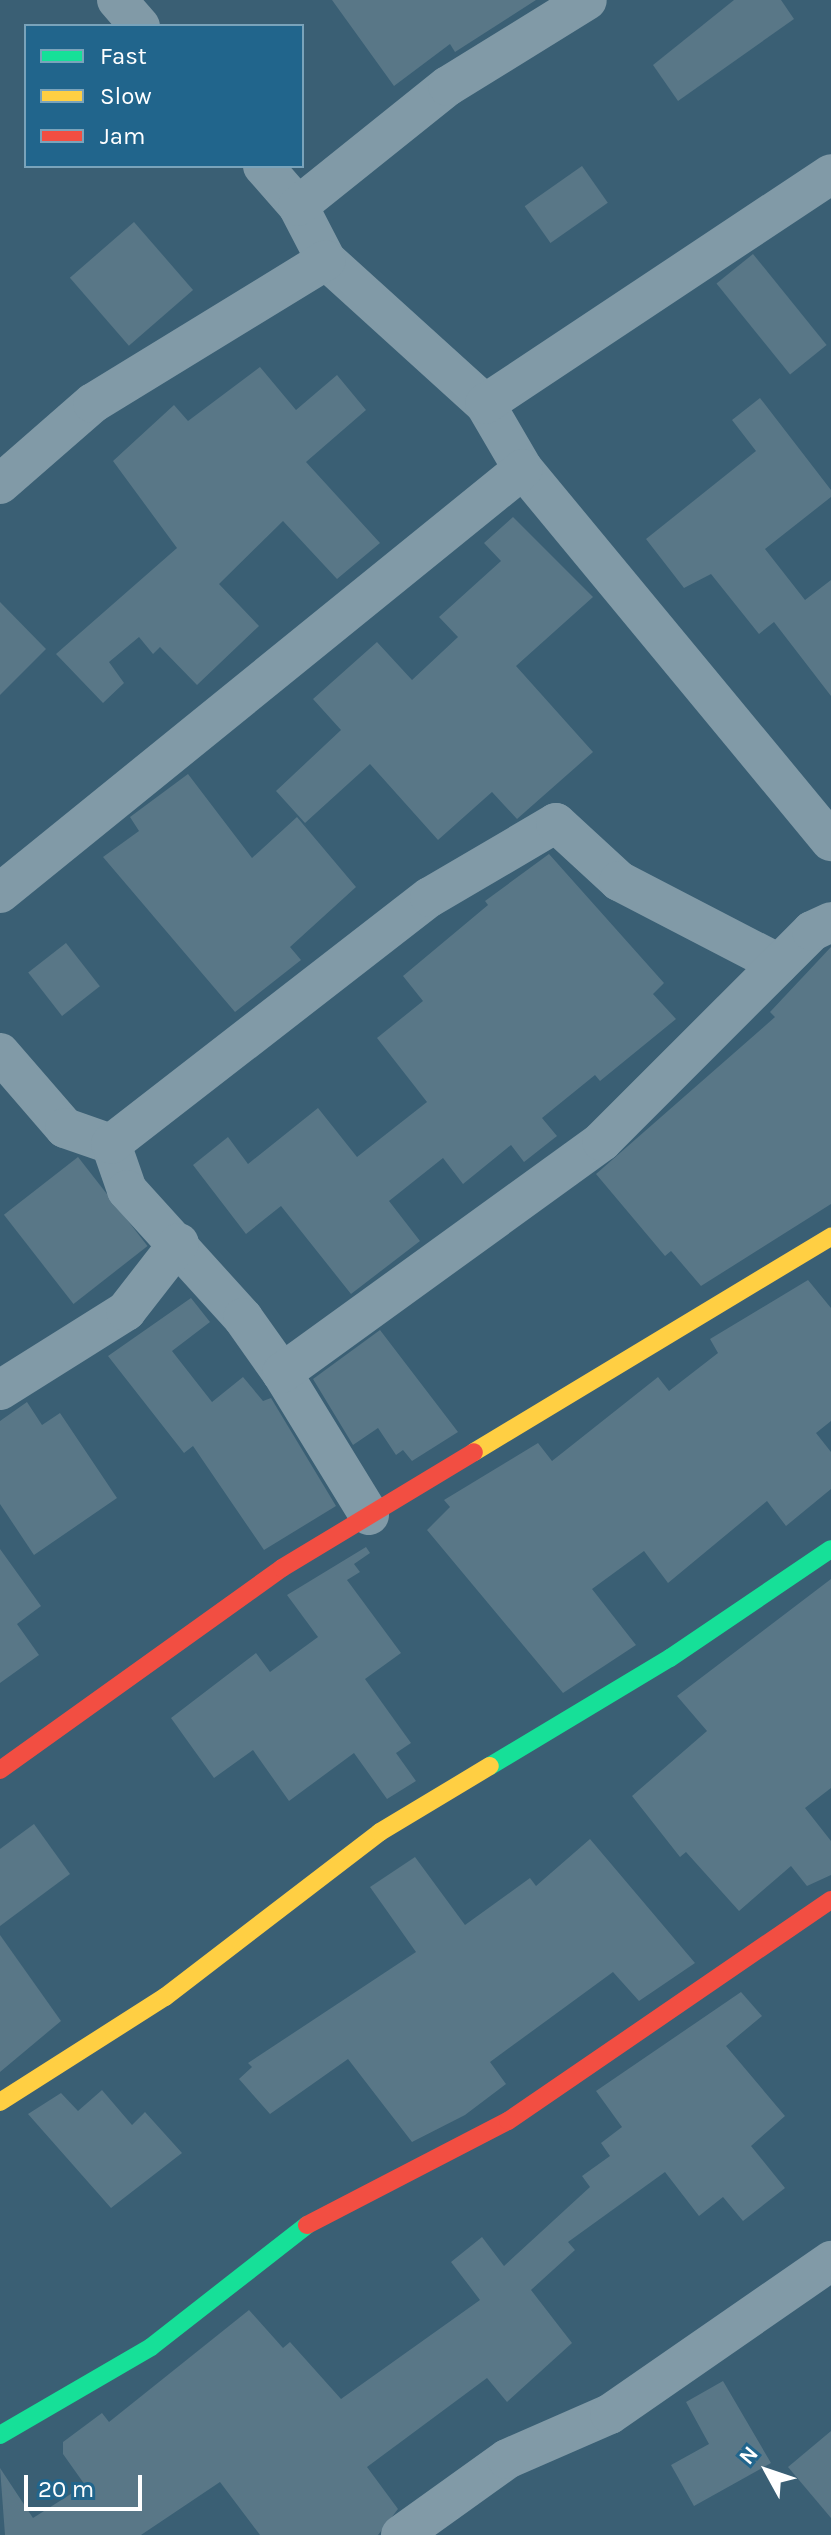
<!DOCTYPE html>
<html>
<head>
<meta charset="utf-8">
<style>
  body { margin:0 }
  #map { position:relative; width:831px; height:2535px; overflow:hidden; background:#3a5f74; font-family:Karla,sans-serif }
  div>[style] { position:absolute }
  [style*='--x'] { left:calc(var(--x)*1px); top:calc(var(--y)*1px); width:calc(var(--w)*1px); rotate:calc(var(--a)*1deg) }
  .building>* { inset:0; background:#597787; transform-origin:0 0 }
  .street>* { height:40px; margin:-20px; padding:0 20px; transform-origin:20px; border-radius:20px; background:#819aa7 }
  .fast>* { height:18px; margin:-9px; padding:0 9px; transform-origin:9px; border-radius:9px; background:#16e098 }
  .slow>* { height:18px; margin:-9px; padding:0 9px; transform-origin:9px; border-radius:9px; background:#ffcf43 }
  .jam>* { height:18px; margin:-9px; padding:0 9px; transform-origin:9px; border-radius:9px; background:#f24e42 }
  span { translate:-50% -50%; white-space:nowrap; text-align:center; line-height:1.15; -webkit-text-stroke:7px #21658c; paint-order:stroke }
  .legend { position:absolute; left:24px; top:24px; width:280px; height:144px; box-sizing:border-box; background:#21658c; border:2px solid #7aa3ba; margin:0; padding:10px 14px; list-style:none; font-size:24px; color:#fff }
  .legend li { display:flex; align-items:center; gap:16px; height:40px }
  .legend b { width:40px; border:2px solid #7aa3ba }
  .north { position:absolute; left:727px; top:2431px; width:80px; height:80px; -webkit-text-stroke:6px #21658c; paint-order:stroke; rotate:310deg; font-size:22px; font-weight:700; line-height:32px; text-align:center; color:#fff }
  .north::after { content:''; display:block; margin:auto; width:28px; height:36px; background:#fff; clip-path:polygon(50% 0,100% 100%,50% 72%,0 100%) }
  .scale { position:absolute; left:24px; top:2475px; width:118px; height:36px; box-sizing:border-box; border:4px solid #fff; border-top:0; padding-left:10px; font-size:24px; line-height:28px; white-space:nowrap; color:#fff; -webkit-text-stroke:6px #21658c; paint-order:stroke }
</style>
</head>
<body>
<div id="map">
  <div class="building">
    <div style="clip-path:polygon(332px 0,536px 0,455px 52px,450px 44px,394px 86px)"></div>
    <div style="clip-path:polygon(734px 0,781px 0,794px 19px,678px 101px,653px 65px)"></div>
    <div style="left:582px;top:166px;width:45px;height:70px;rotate:55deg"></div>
    <div style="left:134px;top:222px;width:90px;height:85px;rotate:49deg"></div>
    <div style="left:753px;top:254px;width:117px;height:47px;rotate:51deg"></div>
    <div style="clip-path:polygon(260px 367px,296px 410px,337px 375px,366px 410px,306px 462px,380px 543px,337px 579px,283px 521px,219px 584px,259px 626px,197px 685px,160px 647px,153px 654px,139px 637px,109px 662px,124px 683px,103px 703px,56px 654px,177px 548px,113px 461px,174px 405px,188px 421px)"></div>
    <div style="clip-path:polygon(760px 398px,831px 490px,831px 497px,765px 549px,805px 600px,831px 580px,831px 696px,774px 622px,759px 634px,711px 574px,684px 588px,646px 539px,756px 451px,732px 420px)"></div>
    <div style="clip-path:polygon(513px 517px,593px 597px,516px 666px,593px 752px,517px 819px,492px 792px,438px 840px,370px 764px,305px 823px,276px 791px,341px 730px,313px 699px,377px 642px,412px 680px,458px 637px,439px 617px,501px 561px,484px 543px)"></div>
    <div style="clip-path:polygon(0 602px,46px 649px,0 695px)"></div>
    <div style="clip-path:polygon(188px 774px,252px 858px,297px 817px,356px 887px,290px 947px,301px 960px,235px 1012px,103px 857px,139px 831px,130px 817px)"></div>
    <div style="clip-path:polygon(549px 854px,664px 983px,653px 994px,676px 1019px,600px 1081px,595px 1075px,542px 1118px,557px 1136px,524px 1162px,511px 1145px,463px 1184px,443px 1158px,389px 1201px,420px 1241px,351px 1294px,281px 1206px,246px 1234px,193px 1165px,228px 1137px,248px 1164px,318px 1108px,357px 1157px,427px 1102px,377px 1038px,423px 1001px,403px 976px,488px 905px,485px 901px)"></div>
    <div style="left:66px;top:943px;width:55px;height:48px;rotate:52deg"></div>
    <div style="clip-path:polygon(831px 947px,831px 1204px,701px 1286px,671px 1251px,665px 1256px,596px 1174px,775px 1017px,770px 1012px)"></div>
    <div style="left:78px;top:1157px;width:113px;height:94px;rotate:52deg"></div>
    <div style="clip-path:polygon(808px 1280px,831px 1308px,831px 1421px,816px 1433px,831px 1452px,831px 1489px,786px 1526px,767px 1501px,668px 1583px,644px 1551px,592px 1589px,636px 1645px,563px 1693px,427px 1530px,450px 1507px,444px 1500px,538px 1443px,552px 1461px,658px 1377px,669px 1391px,718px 1353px,710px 1339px)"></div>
    <div style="clip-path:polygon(191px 1298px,210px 1322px,172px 1351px,212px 1402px,243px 1377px,263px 1401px,271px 1398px,336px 1506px,264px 1550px,193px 1446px,184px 1453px,108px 1356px)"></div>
    <div style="clip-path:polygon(380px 1330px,458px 1432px,412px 1461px,403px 1450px,396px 1455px,378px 1428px,353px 1445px,313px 1379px)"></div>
    <div style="clip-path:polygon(27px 1402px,42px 1425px,60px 1413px,117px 1498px,34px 1555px,0 1504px,0 1421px)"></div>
    <div style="clip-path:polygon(366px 1547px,370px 1553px,354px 1564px,360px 1572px,347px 1580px,401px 1653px,365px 1679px,411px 1743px,396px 1753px,416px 1781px,387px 1799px,354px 1753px,289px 1801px,253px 1750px,214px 1778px,171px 1718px,256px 1653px,270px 1672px,318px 1637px,287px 1595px)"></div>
    <div style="clip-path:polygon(0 1549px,41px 1606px,17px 1624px,39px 1655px,0 1683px)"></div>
    <div style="clip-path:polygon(831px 1579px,831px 1788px,805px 1808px,831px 1841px,831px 1875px,807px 1886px,791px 1866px,739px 1911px,686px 1852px,680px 1857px,632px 1796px,707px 1731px,677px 1696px)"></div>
    <div style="clip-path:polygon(34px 1824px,70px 1874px,0 1926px,0 1849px)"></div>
    <div style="clip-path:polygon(590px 1839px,695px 1963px,639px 2001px,613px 1972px,490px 2062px,506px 2084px,465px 2115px,412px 2142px,348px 2059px,270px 2114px,239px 2079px,252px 2067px,248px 2063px,416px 1952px,370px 1887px,415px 1857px,465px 1925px,530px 1878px,536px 1886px)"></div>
    <div style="clip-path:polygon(0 1935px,61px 2021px,0 2072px)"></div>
    <div style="clip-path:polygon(741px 1992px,762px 2016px,726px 2046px,785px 2116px,751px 2146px,785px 2188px,743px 2221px,723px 2197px,699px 2216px,665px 2172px,568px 2242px,575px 2250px,531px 2290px,572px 2343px,507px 2402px,487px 2378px,367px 2467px,398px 2509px,378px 2535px,260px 2535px,220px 2482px,141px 2535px,5px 2535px,0 2468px,33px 2518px,85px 2485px,63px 2454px,63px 2442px,102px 2413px,109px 2422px,249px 2310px,283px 2348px,290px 2342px,341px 2399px,480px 2300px,451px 2262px,482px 2237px,504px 2266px,590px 2187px,582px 2176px,610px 2156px,601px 2143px,622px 2127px,596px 2091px)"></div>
    <div style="clip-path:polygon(102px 2090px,132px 2125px,145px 2112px,182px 2153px,111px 2208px,28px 2114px,61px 2093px,78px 2111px)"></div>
    <div style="clip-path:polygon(723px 2381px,771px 2463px,694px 2506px,671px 2465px,709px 2444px,686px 2402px)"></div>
    <div style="clip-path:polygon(831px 2431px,831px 2518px,788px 2467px)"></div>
  </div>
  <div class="street">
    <div style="--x:117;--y:0;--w:35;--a:49"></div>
    <div style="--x:263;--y:166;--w:53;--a:48.8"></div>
    <div style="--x:298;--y:206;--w:61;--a:62.6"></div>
    <div style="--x:326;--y:260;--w:215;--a:42.2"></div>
    <div style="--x:485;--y:404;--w:75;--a:59.7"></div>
    <div style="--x:523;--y:469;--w:483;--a:50.4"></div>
    <div style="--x:298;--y:206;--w:192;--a:-38.7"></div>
    <div style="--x:448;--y:86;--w:163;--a:-31.7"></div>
    <div style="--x:485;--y:404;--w:415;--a:-33.6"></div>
    <div style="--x:0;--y:484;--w:123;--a:-41.1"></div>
    <div style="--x:93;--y:403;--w:273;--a:-31.5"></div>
    <div style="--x:0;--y:893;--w:673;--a:-39.03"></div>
    <div style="--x:0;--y:1053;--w:99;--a:49.1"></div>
    <div style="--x:65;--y:1128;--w:49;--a:19.2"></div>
    <div style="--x:111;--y:1144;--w:49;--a:70.8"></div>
    <div style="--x:127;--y:1190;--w:173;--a:47.8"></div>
    <div style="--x:243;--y:1318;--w:67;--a:54.7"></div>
    <div style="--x:111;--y:1144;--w:403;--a:-37.8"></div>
    <div style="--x:430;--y:897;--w:146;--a:-30.4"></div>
    <div style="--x:556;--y:823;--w:86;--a:42.6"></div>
    <div style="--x:619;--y:881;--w:180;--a:27.4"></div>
    <div style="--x:0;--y:1390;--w:149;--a:-32.1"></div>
    <div style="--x:126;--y:1311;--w:86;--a:-52.1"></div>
    <div style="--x:369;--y:1515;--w:167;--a:-121.5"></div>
    <div style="--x:282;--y:1373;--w:395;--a:-35.9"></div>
    <div style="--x:602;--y:1141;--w:297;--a:-45"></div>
    <div style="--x:812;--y:931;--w:21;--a:-25"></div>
    <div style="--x:401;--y:2535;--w:130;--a:-35.6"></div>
    <div style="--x:507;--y:2459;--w:112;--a:-23.6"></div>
    <div style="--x:610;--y:2414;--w:269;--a:-34.7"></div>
  </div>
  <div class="fast">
    <div style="--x:490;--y:1766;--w:210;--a:-31"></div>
    <div style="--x:670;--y:1658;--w:194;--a:-34.1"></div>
    <div style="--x:0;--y:2435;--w:175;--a:-30.2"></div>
    <div style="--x:151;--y:2347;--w:198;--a:-38"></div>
  </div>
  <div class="slow">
    <div style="--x:474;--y:1452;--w:417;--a:-31.1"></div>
    <div style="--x:0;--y:2102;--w:196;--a:-32.5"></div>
    <div style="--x:165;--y:1997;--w:271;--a:-37.5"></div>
    <div style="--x:380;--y:1832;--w:128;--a:-31"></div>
  </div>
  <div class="jam">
    <div style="--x:0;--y:1770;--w:347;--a:-35.6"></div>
    <div style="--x:282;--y:1568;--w:224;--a:-31.1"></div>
    <div style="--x:307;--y:2225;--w:226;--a:-27.4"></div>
    <div style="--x:508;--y:2121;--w:391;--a:-34.4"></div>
  </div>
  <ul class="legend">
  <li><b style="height:10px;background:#16e098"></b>Fast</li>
  <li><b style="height:10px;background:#ffcf43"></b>Slow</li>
  <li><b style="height:10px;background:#f24e42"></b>Jam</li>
  </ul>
  <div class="north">N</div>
  <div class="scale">20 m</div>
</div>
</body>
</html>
